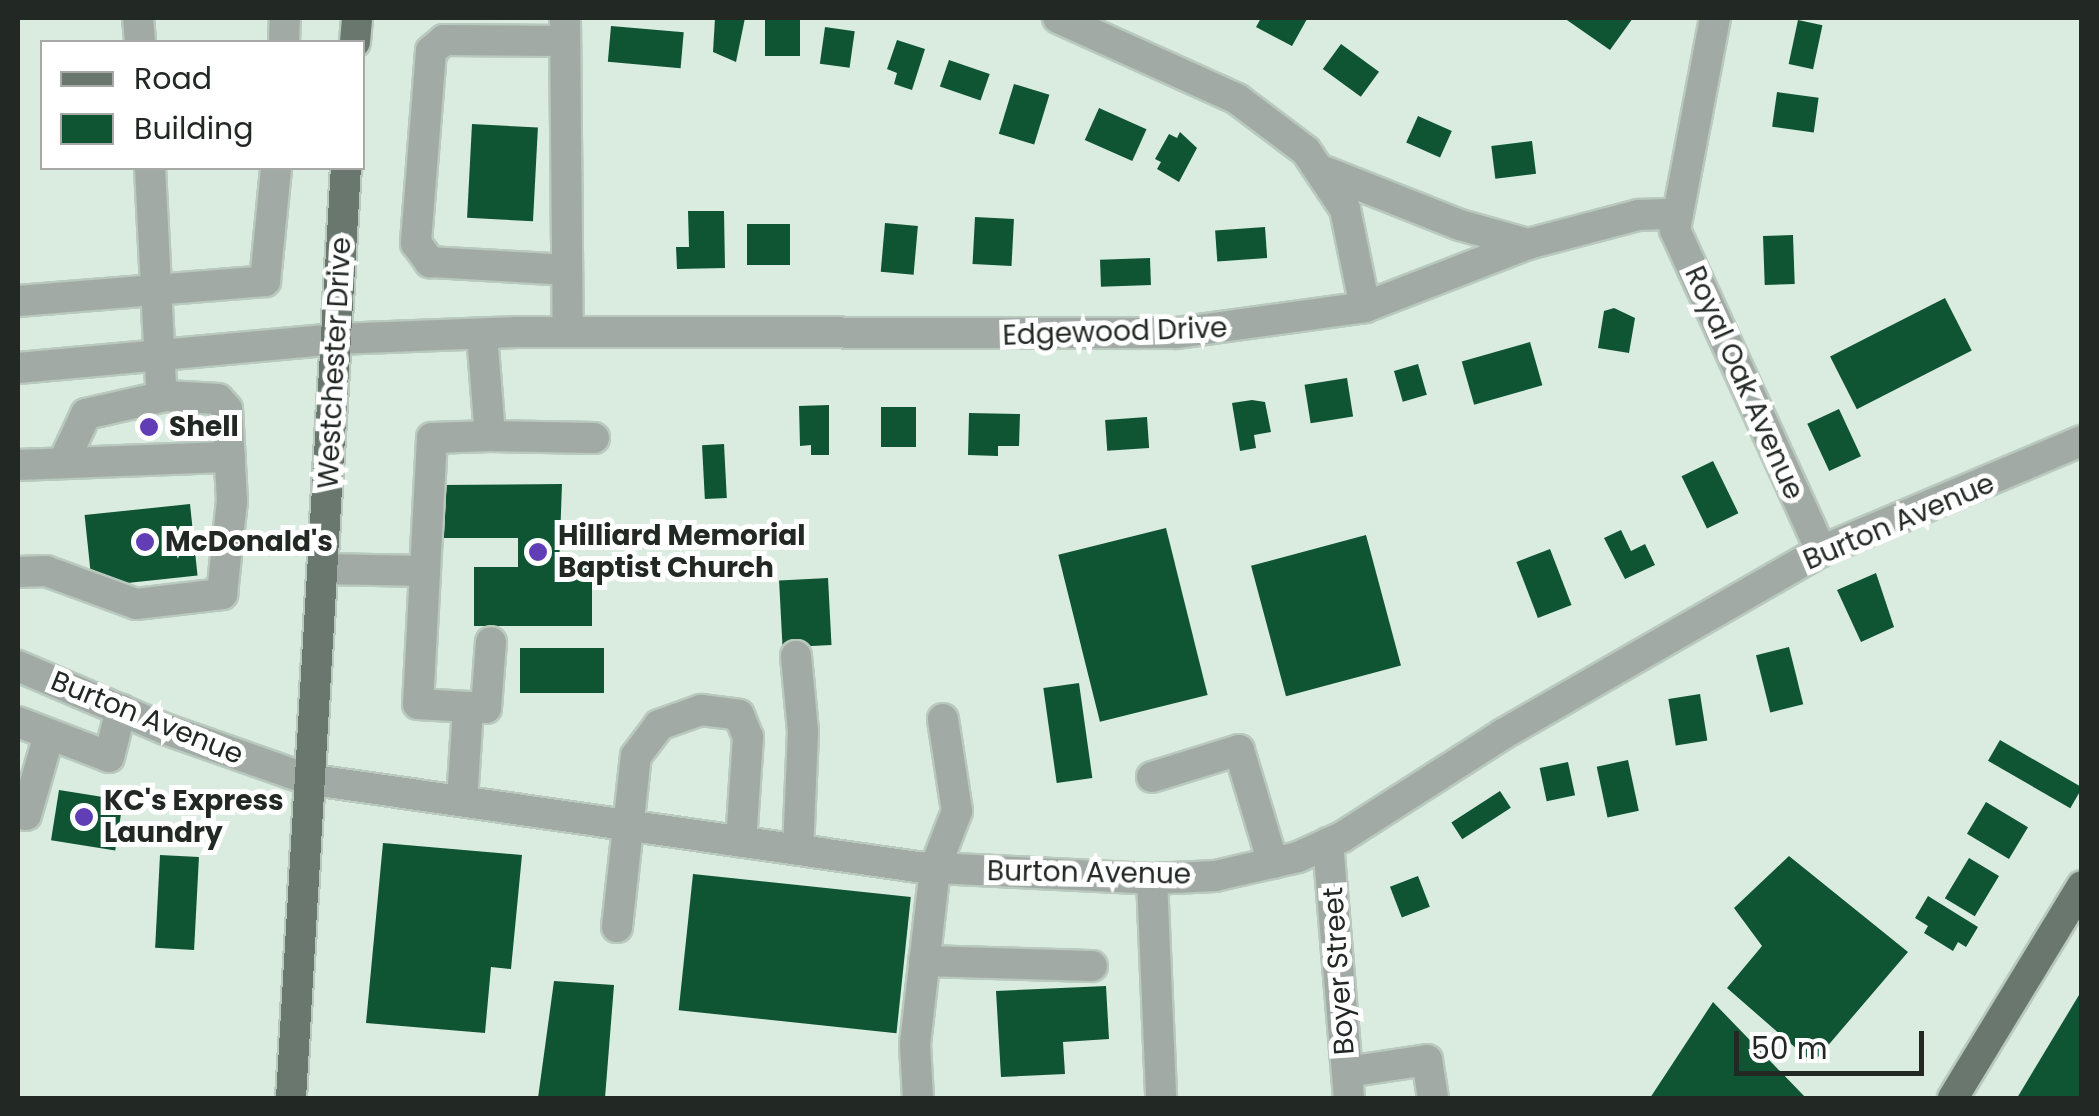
<!DOCTYPE html>
<html>
<head>
<meta charset="utf-8">
<style>
  body { margin:0 }
  #map { position:relative; width:2099px; height:1116px; overflow:hidden; background:#daece0; font-family:Poppins,sans-serif }
  div>[style] { position:absolute }
  [style*='--x'] { left:calc(var(--x)*1px); top:calc(var(--y)*1px); width:calc(var(--w)*1px); rotate:calc(var(--a)*1deg) }
  .building>* { inset:0; background:#0f5534; transform-origin:0 0 }
  .roads { filter:drop-shadow(2px 0 #b9c9be) drop-shadow(-2px 0 #b9c9be) drop-shadow(0 2px #b9c9be) drop-shadow(0 -2px #b9c9be) }
  .minor>* { height:30px; margin:-15px; padding:0 15px; transform-origin:15px; border-radius:15px; background:#a2aaa5 }
  .major>* { height:30px; margin:-15px; padding:0 15px; transform-origin:15px; border-radius:15px; background:#69776e }
  .dots>* { width:28px; height:28px; translate:-50% -50%; box-sizing:border-box; border:5px solid #fff; border-radius:50% }
  span { translate:-50% -50%; white-space:nowrap; text-align:center; line-height:1.15; -webkit-text-stroke:10px #fff; paint-order:stroke }
  .street-label { font-size:28px; color:#222824 }
  .poi-label { font-size:28px; color:#222824; font-weight:700 }
  .left { translate:0 -50%; text-align:left }
  .frame { position:absolute; inset:0; border:20px solid #222824; pointer-events:none }
  .legend { position:absolute; left:40px; top:40px; width:325px; height:130px; box-sizing:border-box; background:#fff; border:2px solid #a7a9a7; margin:0; padding:12px 18px; list-style:none; font-size:30px; color:#222824 }
  .legend li { display:flex; align-items:center; gap:20px; height:50px }
  .legend b { width:50px; border:2px solid #a7a9a7 }
  .scale { position:absolute; left:1734px; top:1031px; width:190px; height:45px; box-sizing:border-box; border:5px solid #222824; border-top:0; padding-left:12px; font-size:30px; line-height:35px; white-space:nowrap; color:#222824; -webkit-text-stroke:8px #fff; paint-order:stroke }
</style>
</head>
<body>
<div id="map">
  <div class="building">
    <div style="clip-path:polygon(715px 18px,745px 18px,736px 62px,713px 52px)"></div>
    <div style="left:765px;top:18px;width:35px;height:38px"></div>
    <div style="clip-path:polygon(1261px 18px,1305px 18px,1307px 19px,1292px 46px,1256px 27px)"></div>
    <div style="clip-path:polygon(1564px 18px,1633px 18px,1610px 50px)"></div>
    <div style="left:1798px;top:20px;width:25px;height:45px;rotate:12deg"></div>
    <div style="left:611px;top:26px;width:73px;height:36px;rotate:5deg"></div>
    <div style="left:825px;top:27px;width:30px;height:37px;rotate:8deg"></div>
    <div style="clip-path:polygon(897px 40px,925px 49px,912px 90px,894px 84px,897px 73px,887px 69px)"></div>
    <div style="left:1341px;top:44px;width:47px;height:31px;rotate:36deg"></div>
    <div style="left:949px;top:60px;width:43px;height:28px;rotate:19deg"></div>
    <div style="left:1014px;top:84px;width:37px;height:52px;rotate:17deg"></div>
    <div style="left:1777px;top:92px;width:42px;height:35px;rotate:8deg"></div>
    <div style="left:1099px;top:108px;width:52px;height:35px;rotate:24deg"></div>
    <div style="left:1418px;top:116px;width:37px;height:29px;rotate:24deg"></div>
    <div style="left:472px;top:124px;width:66px;height:94px;rotate:3deg"></div>
    <div style="clip-path:polygon(1180px 132px,1197px 148px,1179px 182px,1157px 169px,1161px 162px,1155px 159px,1169px 134px,1177px 138px)"></div>
    <div style="left:1532px;top:141px;width:33px;height:41px;rotate:83deg"></div>
    <div style="clip-path:polygon(688px 211px,724px 211px,725px 268px,677px 269px,676px 247px,689px 247px)"></div>
    <div style="left:975px;top:217px;width:39px;height:47px;rotate:3deg"></div>
    <div style="left:885px;top:223px;width:33px;height:49px;rotate:5deg"></div>
    <div style="left:747px;top:224px;width:43px;height:41px"></div>
    <div style="left:1265px;top:227px;width:31px;height:50px;rotate:86deg"></div>
    <div style="left:1793px;top:235px;width:49px;height:30px;rotate:88deg"></div>
    <div style="left:1150px;top:258px;width:27px;height:50px;rotate:88deg"></div>
    <div style="left:1945px;top:298px;width:59px;height:129px;rotate:63deg"></div>
    <div style="clip-path:polygon(1614px 308px,1635px 318px,1629px 353px,1598px 348px,1604px 311px)"></div>
    <div style="left:1530px;top:342px;width:45px;height:71px;rotate:74deg"></div>
    <div style="left:1418px;top:364px;width:32px;height:25px;rotate:74deg"></div>
    <div style="left:1347px;top:378px;width:39px;height:43px;rotate:81deg"></div>
    <div style="clip-path:polygon(1252px 400px,1265px 402px,1271px 432px,1254px 435px,1256px 448px,1240px 451px,1232px 403px)"></div>
    <div style="clip-path:polygon(829px 405px,829px 455px,811px 455px,811px 445px,800px 446px,799px 406px)"></div>
    <div style="left:881px;top:407px;width:35px;height:40px"></div>
    <div style="left:1839px;top:409px;width:52px;height:35px;rotate:65deg"></div>
    <div style="clip-path:polygon(969px 413px,1020px 414px,1019px 446px,998px 446px,998px 456px,968px 455px)"></div>
    <div style="left:1147px;top:417px;width:31px;height:42px;rotate:86deg"></div>
    <div style="left:724px;top:444px;width:54px;height:22px;rotate:87deg"></div>
    <div style="left:1713px;top:461px;width:58px;height:35px;rotate:64deg"></div>
    <div style="clip-path:polygon(562px 484px,559px 568px,592px 567px,592px 626px,474px 626px,474px 567px,518px 567px,518px 538px,441px 538px,440px 485px)"></div>
    <div style="left:190px;top:504px;width:72px;height:106px;rotate:84deg"></div>
    <div style="left:1166px;top:528px;width:172px;height:111px;rotate:76deg"></div>
    <div style="clip-path:polygon(1621px 530px,1631px 551px,1645px 544px,1655px 565px,1625px 579px,1604px 538px)"></div>
    <div style="left:1366px;top:535px;width:135px;height:119px;rotate:75deg"></div>
    <div style="left:1550px;top:549px;width:60px;height:36px;rotate:69deg"></div>
    <div style="clip-path:polygon(1876px 573px,1894px 627px,1861px 642px,1837px 590px)"></div>
    <div style="left:828px;top:578px;width:67px;height:49px;rotate:87deg"></div>
    <div style="left:1789px;top:647px;width:59px;height:34px;rotate:76deg"></div>
    <div style="left:520px;top:648px;width:84px;height:45px"></div>
    <div style="left:1079px;top:683px;width:96px;height:36px;rotate:82deg"></div>
    <div style="left:1700px;top:694px;width:47px;height:32px;rotate:81deg"></div>
    <div style="left:2000px;top:740px;width:95px;height:24px;rotate:30deg"></div>
    <div style="left:1628px;top:760px;width:52px;height:32px;rotate:78deg"></div>
    <div style="left:1568px;top:762px;width:34px;height:29px;rotate:78deg"></div>
    <div style="left:59px;top:790px;width:65px;height:51px;rotate:9deg"></div>
    <div style="left:1500px;top:791px;width:20px;height:58px;rotate:57deg"></div>
    <div style="left:1986px;top:802px;width:49px;height:37px;rotate:31deg"></div>
    <div style="clip-path:polygon(383px 843px,522px 855px,511px 969px,491px 967px,485px 1033px,366px 1023px)"></div>
    <div style="left:160px;top:855px;width:39px;height:93px;rotate:3deg"></div>
    <div style="clip-path:polygon(1789px 856px,1908px 952px,1813px 1063px,1727px 988px,1762px 946px,1734px 908px)"></div>
    <div style="left:1969px;top:858px;width:35px;height:47px;rotate:31deg"></div>
    <div style="left:693px;top:874px;width:219px;height:137px;rotate:6deg"></div>
    <div style="left:1418px;top:876px;width:33px;height:30px;rotate:69deg"></div>
    <div style="clip-path:polygon(1928px 896px,1978px 927px,1966px 947px,1958px 942px,1953px 951px,1924px 933px,1928px 926px,1915px 918px)"></div>
    <div style="clip-path:polygon(554px 981px,614px 985px,605px 1098px,538px 1098px)"></div>
    <div style="clip-path:polygon(1106px 986px,1109px 1039px,1063px 1042px,1065px 1074px,1001px 1077px,996px 991px)"></div>
    <div style="clip-path:polygon(2082px 990px,2082px 1098px,2017px 1098px)"></div>
    <div style="clip-path:polygon(1713px 1002px,1806px 1098px,1650px 1098px)"></div>
  </div>
  <div class="roads">
    <div class="minor">
      <div style="--x:138;--y:18;--w:24;--a:85"></div>
      <div style="--x:565;--y:18;--w:314;--a:89.5"></div>
      <div style="--x:1058;--y:18;--w:196;--a:24.3"></div>
      <div style="--x:1237;--y:99;--w:86;--a:37"></div>
      <div style="--x:1306;--y:151;--w:70;--a:56.1"></div>
      <div style="--x:1345;--y:209;--w:100;--a:78.5"></div>
      <div style="--x:1715;--y:18;--w:216;--a:100.7"></div>
      <div style="--x:1675;--y:230;--w:353;--a:65.5"></div>
      <div style="--x:565;--y:41;--w:121;--a:-179.5"></div>
      <div style="--x:444;--y:40;--w:17;--a:140"></div>
      <div style="--x:431;--y:51;--w:193;--a:94.5"></div>
      <div style="--x:416;--y:243;--w:24;--a:54"></div>
      <div style="--x:430;--y:262;--w:137;--a:3.3"></div>
      <div style="--x:284;--y:42;--w:24;--a:-88"></div>
      <div style="--x:1326;--y:172;--w:144;--a:21.6"></div>
      <div style="--x:1460;--y:225;--w:71;--a:15.6"></div>
      <div style="--x:18;--y:301;--w:248;--a:-4.6"></div>
      <div style="--x:265;--y:281;--w:114;--a:-84.4"></div>
      <div style="--x:482;--y:334;--w:102;--a:85.5"></div>
      <div style="--x:490;--y:436;--w:58;--a:178"></div>
      <div style="--x:432;--y:438;--w:266;--a:93"></div>
      <div style="--x:418;--y:704;--w:68;--a:3.4"></div>
      <div style="--x:486;--y:708;--w:66;--a:-85.7"></div>
      <div style="--x:18;--y:368;--w:320;--a:-5.2"></div>
      <div style="--x:337;--y:339;--w:180;--a:-2.2"></div>
      <div style="--x:517;--y:332;--w:659;--a:0.09"></div>
      <div style="--x:1176;--y:333;--w:191;--a:-7.8"></div>
      <div style="--x:1365;--y:307;--w:175;--a:-21.1"></div>
      <div style="--x:1528;--y:244;--w:114;--a:-14.8"></div>
      <div style="--x:1638;--y:215;--w:37;--a:-2"></div>
      <div style="--x:490;--y:436;--w:104;--a:1.1"></div>
      <div style="--x:63;--y:463;--w:54;--a:-64.9"></div>
      <div style="--x:86;--y:414;--w:82;--a:-12.7"></div>
      <div style="--x:18;--y:465;--w:212;--a:-2.2"></div>
      <div style="--x:323;--y:569;--w:102;--a:1.1"></div>
      <div style="--x:18;--y:572;--w:28;--a:-2"></div>
      <div style="--x:46;--y:571;--w:96;--a:20.1"></div>
      <div style="--x:136;--y:604;--w:87;--a:-6.6"></div>
      <div style="--x:222;--y:594;--w:94;--a:-83.9"></div>
      <div style="--x:232;--y:501;--w:92;--a:-93.1"></div>
      <div style="--x:227;--y:409;--w:13;--a:-132"></div>
      <div style="--x:218;--y:399;--w:52;--a:-176.7"></div>
      <div style="--x:166;--y:396;--w:12;--a:-114"></div>
      <div style="--x:161;--y:385;--w:217;--a:-92.9"></div>
      <div style="--x:796;--y:656;--w:76;--a:84.7"></div>
      <div style="--x:803;--y:732;--w:118;--a:92.4"></div>
      <div style="--x:18;--y:666;--w:160;--a:23.2"></div>
      <div style="--x:165;--y:729;--w:151;--a:19.4"></div>
      <div style="--x:307;--y:779;--w:616;--a:8.21"></div>
      <div style="--x:917;--y:867;--w:235;--a:2.9"></div>
      <div style="--x:1152;--y:879;--w:63;--a:-2.7"></div>
      <div style="--x:1215;--y:876;--w:85;--a:-12.9"></div>
      <div style="--x:1298;--y:857;--w:48;--a:-24.4"></div>
      <div style="--x:1342;--y:837;--w:191;--a:-32.6"></div>
      <div style="--x:1503;--y:734;--w:367;--a:-29.9"></div>
      <div style="--x:1821;--y:551;--w:283;--a:-22.9"></div>
      <div style="--x:18;--y:722;--w:97;--a:21"></div>
      <div style="--x:109;--y:757;--w:49;--a:-75.7"></div>
      <div style="--x:1152;--y:777;--w:91;--a:-17.2"></div>
      <div style="--x:1239;--y:750;--w:118;--a:73.3"></div>
      <div style="--x:462;--y:801;--w:94;--a:-86.3"></div>
      <div style="--x:26;--y:815;--w:83;--a:-74"></div>
      <div style="--x:1328;--y:843;--w:256;--a:85.3"></div>
      <div style="--x:1152;--y:879;--w:219;--a:87.6"></div>
      <div style="--x:617;--y:927;--w:172;--a:-83.7"></div>
      <div style="--x:636;--y:756;--w:39;--a:-53"></div>
      <div style="--x:659;--y:725;--w:45;--a:-19.7"></div>
      <div style="--x:701;--y:710;--w:38;--a:7"></div>
      <div style="--x:739;--y:715;--w:24;--a:68"></div>
      <div style="--x:748;--y:737;--w:105;--a:93.8"></div>
      <div style="--x:924;--y:961;--w:168;--a:1.7"></div>
      <div style="--x:1347;--y:1072;--w:81;--a:-8.5"></div>
      <div style="--x:1427;--y:1060;--w:38;--a:81"></div>
      <div style="--x:918;--y:1098;--w:54;--a:-93.2"></div>
      <div style="--x:915;--y:1044;--w:177;--a:-83.5"></div>
      <div style="--x:935;--y:868;--w:61;--a:-68.9"></div>
      <div style="--x:957;--y:811;--w:93;--a:-98.7"></div>
    </div>
    <div class="major">
      <div style="--x:355;--y:42;--w:24;--a:-85"></div>
      <div style="--x:291;--y:1098;--w:932;--a:-86.62"></div>
      <div style="--x:1953;--y:1098;--w:248;--a:-58.7"></div>
    </div>
  </div>
  <div class="dots">
    <div style="left:149px;top:427px;background:#613db6"></div>
    <div style="left:145px;top:542px;background:#613db6"></div>
    <div style="left:538px;top:552px;background:#613db6"></div>
    <div style="left:84px;top:817px;background:#613db6"></div>
  </div>
  <div class="street-label">
    <span style="left:1115px;top:332px;rotate:-2deg">Edgewood Drive</span>
    <span style="left:335px;top:363px;rotate:-87deg">Westchester Drive</span>
    <span style="left:1744px;top:383px;rotate:66deg">Royal Oak Avenue</span>
    <span style="left:1899px;top:522px;rotate:-23deg">Burton Avenue</span>
    <span style="left:147px;top:718px;rotate:22deg">Burton Avenue</span>
    <span style="left:1089px;top:873px;rotate:1deg">Burton Avenue</span>
    <span style="left:1339px;top:971px;rotate:-94deg">Boyer Street</span>
  </div>
  <div class="poi-label">
    <span class="left" style="left:169px;top:427px">Shell</span>
    <span class="left" style="left:558px;top:552px">Hilliard Memorial<br>Baptist Church</span>
    <span class="left" style="left:165px;top:542px">McDonald's</span>
    <span class="left" style="left:104px;top:817px">KC's Express<br>Laundry</span>
  </div>
  <div class="frame"></div>
  <ul class="legend">
  <li><b style="height:12px;background:#69776e"></b>Road</li>
  <li><b style="height:28px;background:#0f5534"></b>Building</li>
  </ul>
  <div class="scale">50 m</div>
</div>
</body>
</html>
